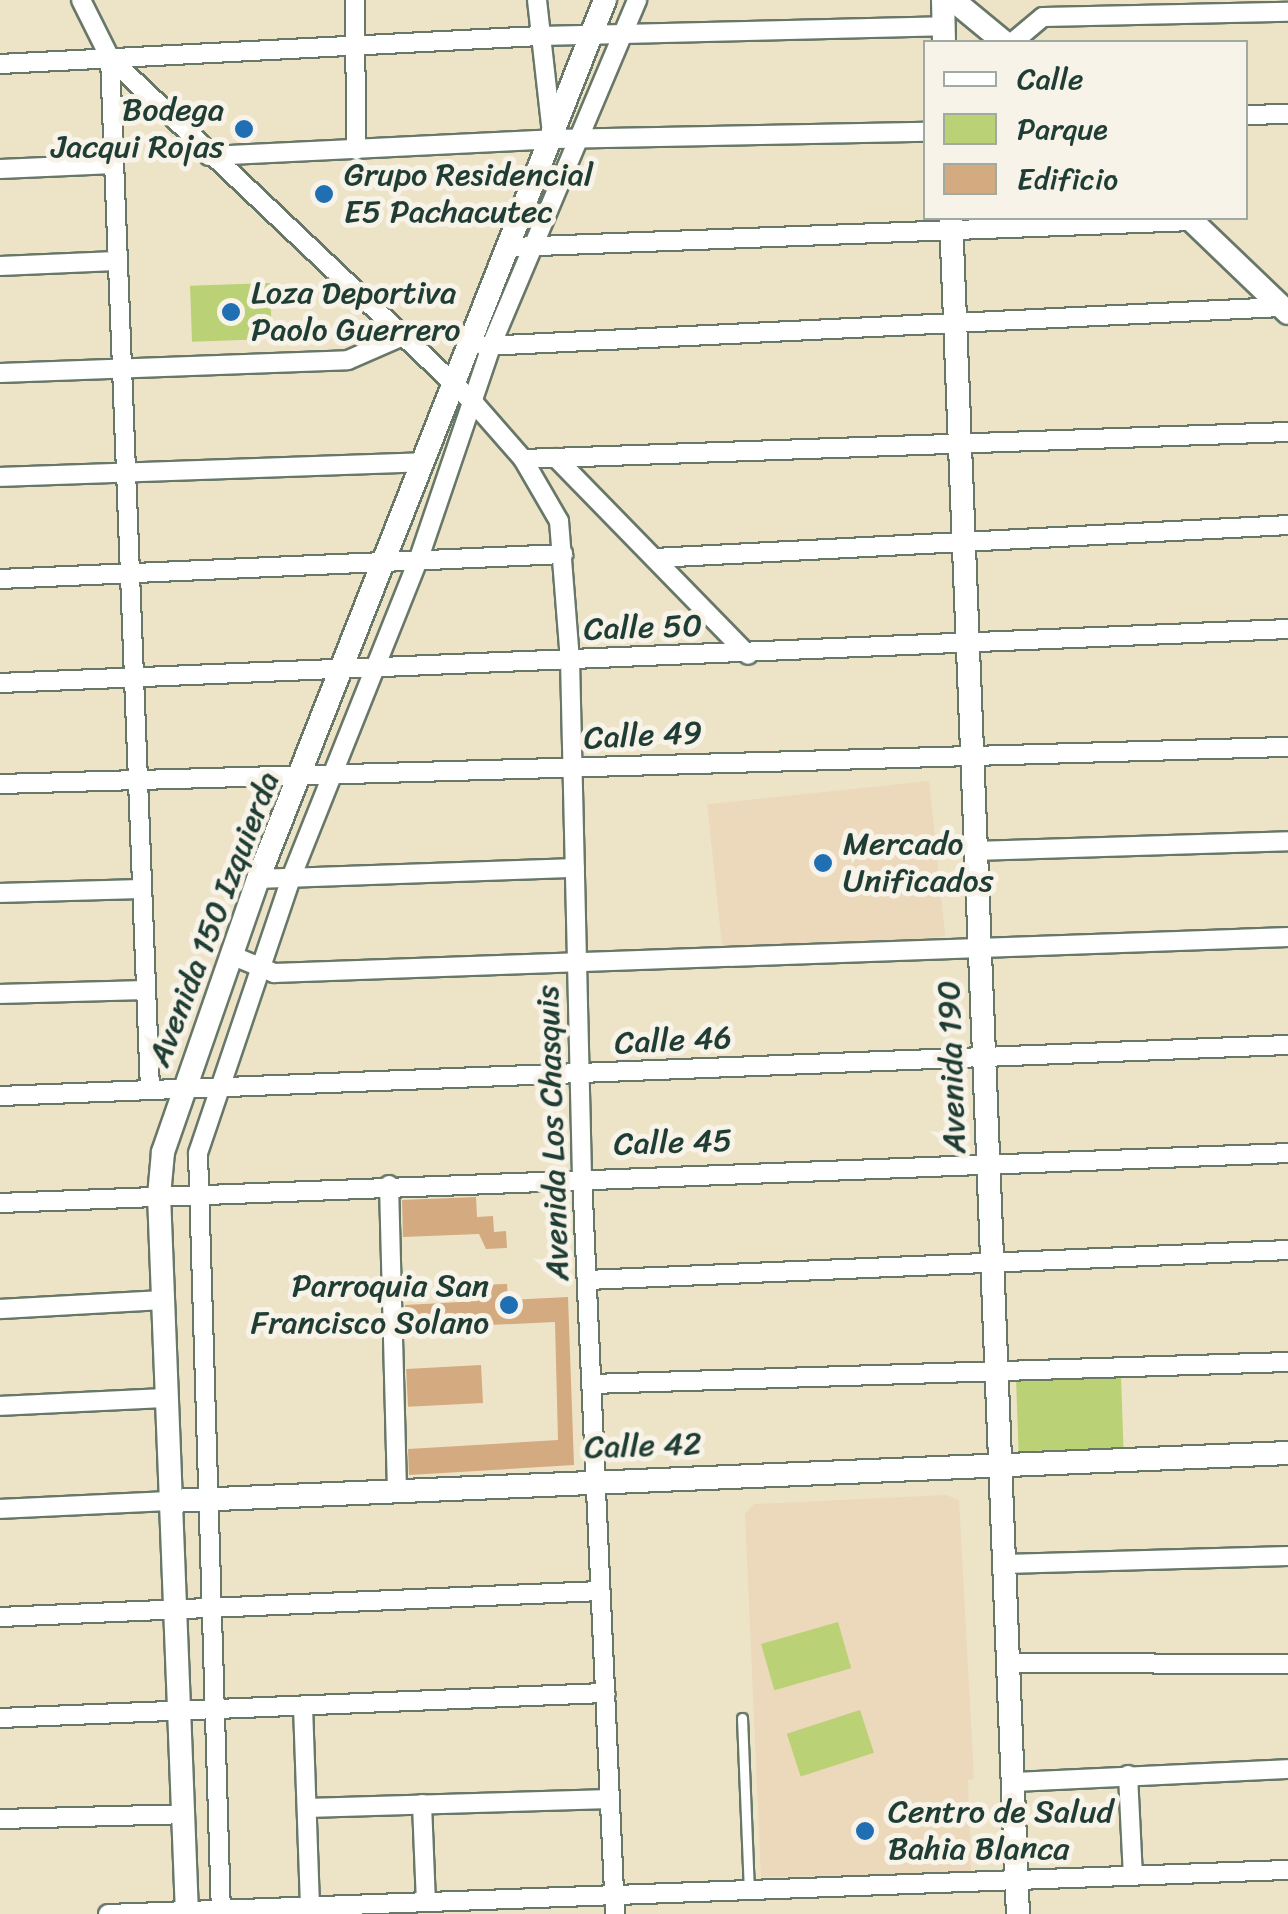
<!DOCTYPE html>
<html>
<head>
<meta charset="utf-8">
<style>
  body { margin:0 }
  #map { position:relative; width:1288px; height:1914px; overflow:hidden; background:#ede4c8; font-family:Sriracha,sans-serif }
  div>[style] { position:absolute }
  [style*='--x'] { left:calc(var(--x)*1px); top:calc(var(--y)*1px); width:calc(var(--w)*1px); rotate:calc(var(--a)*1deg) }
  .built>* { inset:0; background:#ecd8ba; transform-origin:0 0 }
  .green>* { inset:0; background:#bbd175; transform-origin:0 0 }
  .building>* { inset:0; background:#d4aa80; transform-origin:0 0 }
  .roads { filter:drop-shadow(2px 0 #677768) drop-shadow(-2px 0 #677768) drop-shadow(0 2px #677768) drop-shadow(0 -2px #677768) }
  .service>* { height:9px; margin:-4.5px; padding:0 4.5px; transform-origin:4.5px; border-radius:4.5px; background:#fff }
  .minor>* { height:18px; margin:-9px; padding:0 9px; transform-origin:9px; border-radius:9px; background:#fff }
  .tertiary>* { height:22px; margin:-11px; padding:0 11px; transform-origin:11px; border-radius:11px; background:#fff }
  .dots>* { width:28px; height:28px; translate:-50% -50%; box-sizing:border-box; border:5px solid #f7f3e8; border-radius:50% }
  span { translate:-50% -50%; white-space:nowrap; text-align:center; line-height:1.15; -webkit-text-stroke:10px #f7f3e8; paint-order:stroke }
  .poi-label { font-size:32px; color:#1f3d34 }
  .right { translate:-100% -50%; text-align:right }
  .left { translate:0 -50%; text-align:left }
  .street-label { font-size:32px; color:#1f3d34 }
  .legend { position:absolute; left:923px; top:40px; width:325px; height:180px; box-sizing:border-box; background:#f7f3e8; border:2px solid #a1aaa0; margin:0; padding:12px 18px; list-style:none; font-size:30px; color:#1f3d34 }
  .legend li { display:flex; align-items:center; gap:20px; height:50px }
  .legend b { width:50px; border:2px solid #a1aaa0 }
</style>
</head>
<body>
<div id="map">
  <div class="built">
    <div style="left:929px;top:781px;width:156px;height:223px;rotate:84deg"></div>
    <div style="clip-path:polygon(946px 1495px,959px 1500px,974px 1779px,968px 1780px,971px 1873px,761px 1877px,745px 1514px,754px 1504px)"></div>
  </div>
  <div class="green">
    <div style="left:270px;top:283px;width:56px;height:80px;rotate:88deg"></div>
    <div style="left:1121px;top:1376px;width:72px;height:105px;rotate:88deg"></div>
    <div style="left:838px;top:1622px;width:48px;height:80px;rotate:74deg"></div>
    <div style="left:860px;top:1710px;width:45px;height:77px;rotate:72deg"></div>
  </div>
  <div class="building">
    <div style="clip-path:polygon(476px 1197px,477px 1217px,493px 1216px,494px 1232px,506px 1231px,507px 1248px,486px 1249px,479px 1234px,403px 1237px,402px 1200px)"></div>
    <div style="clip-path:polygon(507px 1284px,508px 1300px,568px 1297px,574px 1465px,409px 1475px,408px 1449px,558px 1440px,555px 1322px,406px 1329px,405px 1305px,478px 1301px,477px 1285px)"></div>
    <div style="left:481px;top:1365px;width:38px;height:75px;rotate:87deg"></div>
  </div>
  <div class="roads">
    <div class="service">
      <div style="--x:742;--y:1718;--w:172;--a:87.7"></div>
    </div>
    <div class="minor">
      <div style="--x:81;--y:0;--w:65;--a:63.4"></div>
      <div style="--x:110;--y:58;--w:502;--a:43.46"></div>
      <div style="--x:474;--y:403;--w:74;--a:48.8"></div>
      <div style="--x:523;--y:459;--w:72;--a:59.9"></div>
      <div style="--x:559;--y:521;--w:139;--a:85.5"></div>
      <div style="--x:570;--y:660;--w:516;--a:88.67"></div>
      <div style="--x:582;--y:1176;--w:739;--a:87.44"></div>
      <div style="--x:355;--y:0;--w:150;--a:89.6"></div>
      <div style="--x:537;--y:0;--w:135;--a:83.6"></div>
      <div style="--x:1013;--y:42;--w:39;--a:-40"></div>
      <div style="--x:1043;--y:17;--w:245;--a:-1.2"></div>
      <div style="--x:110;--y:58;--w:1033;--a:87.78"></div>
      <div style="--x:0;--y:64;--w:540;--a:-2.97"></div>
      <div style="--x:539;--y:36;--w:405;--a:-1.4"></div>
      <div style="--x:1246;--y:115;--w:42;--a:-1.4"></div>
      <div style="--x:209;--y:156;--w:344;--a:-2.8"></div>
      <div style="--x:553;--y:139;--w:373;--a:-1.1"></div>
      <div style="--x:0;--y:169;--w:114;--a:-2.5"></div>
      <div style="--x:512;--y:247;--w:680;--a:-2.19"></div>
      <div style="--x:0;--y:266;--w:116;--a:-2.5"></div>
      <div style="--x:484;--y:346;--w:799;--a:-2.8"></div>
      <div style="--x:0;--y:373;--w:348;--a:-2.1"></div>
      <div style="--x:348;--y:360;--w:60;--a:-23.6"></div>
      <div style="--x:556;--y:458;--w:275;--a:45.7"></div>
      <div style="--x:523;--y:459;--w:765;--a:-2.02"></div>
      <div style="--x:0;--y:477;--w:421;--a:-2"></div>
      <div style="--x:655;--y:558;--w:634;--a:-2.98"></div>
      <div style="--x:0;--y:579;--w:564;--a:-2.54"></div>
      <div style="--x:0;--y:683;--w:1289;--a:-2.4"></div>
      <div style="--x:0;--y:784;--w:1289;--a:-1.65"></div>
      <div style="--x:975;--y:851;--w:313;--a:-1.8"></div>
      <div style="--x:258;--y:879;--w:317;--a:-2"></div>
      <div style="--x:0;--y:893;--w:141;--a:-1.6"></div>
      <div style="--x:231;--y:955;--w:47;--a:22.7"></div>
      <div style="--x:274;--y:973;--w:1015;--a:-2.03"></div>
      <div style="--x:0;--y:994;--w:146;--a:-1.6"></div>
      <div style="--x:0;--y:1096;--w:1289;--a:-2.27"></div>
      <div style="--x:389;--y:1185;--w:303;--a:88.5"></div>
      <div style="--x:0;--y:1203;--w:1289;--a:-2.22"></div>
      <div style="--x:587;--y:1280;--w:702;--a:-2.45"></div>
      <div style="--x:0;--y:1309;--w:163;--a:-3.2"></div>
      <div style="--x:592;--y:1384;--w:696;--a:-1.81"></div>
      <div style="--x:0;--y:1406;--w:166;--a:-2.8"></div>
      <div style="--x:0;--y:1509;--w:171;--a:-2.7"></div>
      <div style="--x:1005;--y:1564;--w:283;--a:-1.6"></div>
      <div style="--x:0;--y:1617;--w:601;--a:-2.48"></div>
      <div style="--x:1008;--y:1663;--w:280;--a:0.2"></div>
      <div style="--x:303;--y:1706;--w:200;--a:88"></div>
      <div style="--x:0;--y:1718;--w:606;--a:-2.37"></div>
      <div style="--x:1128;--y:1775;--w:101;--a:87.2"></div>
      <div style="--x:1013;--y:1782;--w:275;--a:-2.7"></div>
      <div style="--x:422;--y:1804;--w:98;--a:87.7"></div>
      <div style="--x:307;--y:1808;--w:303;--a:-1.7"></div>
      <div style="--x:0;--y:1819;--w:185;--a:-1.5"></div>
      <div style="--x:108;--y:1914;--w:1181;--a:-2.14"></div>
      <div style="--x:221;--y:1914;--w:761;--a:-91.73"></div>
      <div style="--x:198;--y:1153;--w:290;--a:-71.3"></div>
      <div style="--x:291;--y:878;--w:341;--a:-68.2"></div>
      <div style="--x:418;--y:561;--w:227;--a:-71.2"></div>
      <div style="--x:491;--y:346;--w:376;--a:-67.1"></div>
    </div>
    <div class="tertiary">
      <div style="--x:943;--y:0;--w:42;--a:88.6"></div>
      <div style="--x:953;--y:0;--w:66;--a:39.5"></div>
      <div style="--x:951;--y:218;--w:1697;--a:87.74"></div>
      <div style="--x:1189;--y:218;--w:137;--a:43.8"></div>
      <div style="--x:171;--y:1501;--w:1118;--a:-2.46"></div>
      <div style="--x:187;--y:1914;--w:719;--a:-92.23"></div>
      <div style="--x:159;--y:1196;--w:44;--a:-84.8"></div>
      <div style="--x:163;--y:1152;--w:289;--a:-70.8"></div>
      <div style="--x:258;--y:879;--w:945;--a:-68.46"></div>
    </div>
  </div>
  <div class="dots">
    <div style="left:244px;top:129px;background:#1f6fb2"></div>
    <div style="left:324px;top:194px;background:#1f6fb2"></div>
    <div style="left:231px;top:312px;background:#1f6fb2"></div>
    <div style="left:823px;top:863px;background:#1f6fb2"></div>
    <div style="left:509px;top:1305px;background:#1f6fb2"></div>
    <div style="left:865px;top:1831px;background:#1f6fb2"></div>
  </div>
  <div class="poi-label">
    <span class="right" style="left:224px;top:129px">Bodega<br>Jacqui Rojas</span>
    <span class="left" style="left:344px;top:194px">Grupo Residencial<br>E5 Pachacutec</span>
    <span class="left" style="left:251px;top:312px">Loza Deportiva<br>Paolo Guerrero</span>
    <span class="left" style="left:843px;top:863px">Mercado<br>Unificados</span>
    <span class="right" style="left:489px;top:1305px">Parroquia San<br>Francisco Solano</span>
    <span class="left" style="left:888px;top:1831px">Centro de Salud<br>Bahia Blanca</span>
  </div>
  <div class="street-label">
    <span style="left:643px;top:628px;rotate:-2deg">Calle 50</span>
    <span style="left:643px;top:736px;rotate:-3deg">Calle 49</span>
    <span style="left:214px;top:919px;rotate:-69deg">Avenida 150 Izquierda</span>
    <span style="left:673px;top:1041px;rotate:-3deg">Calle 46</span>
    <span style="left:952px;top:1067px;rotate:-92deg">Avenida 190</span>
    <span style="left:553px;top:1133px;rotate:-92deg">Avenida Los Chasquis</span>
    <span style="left:673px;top:1143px;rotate:-2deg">Calle 45</span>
    <span style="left:643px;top:1446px;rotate:-2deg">Calle 42</span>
  </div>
  <ul class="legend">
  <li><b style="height:12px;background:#fff"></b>Calle</li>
  <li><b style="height:28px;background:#bbd175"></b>Parque</li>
  <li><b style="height:28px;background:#d4aa80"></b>Edificio</li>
  </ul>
</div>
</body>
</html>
